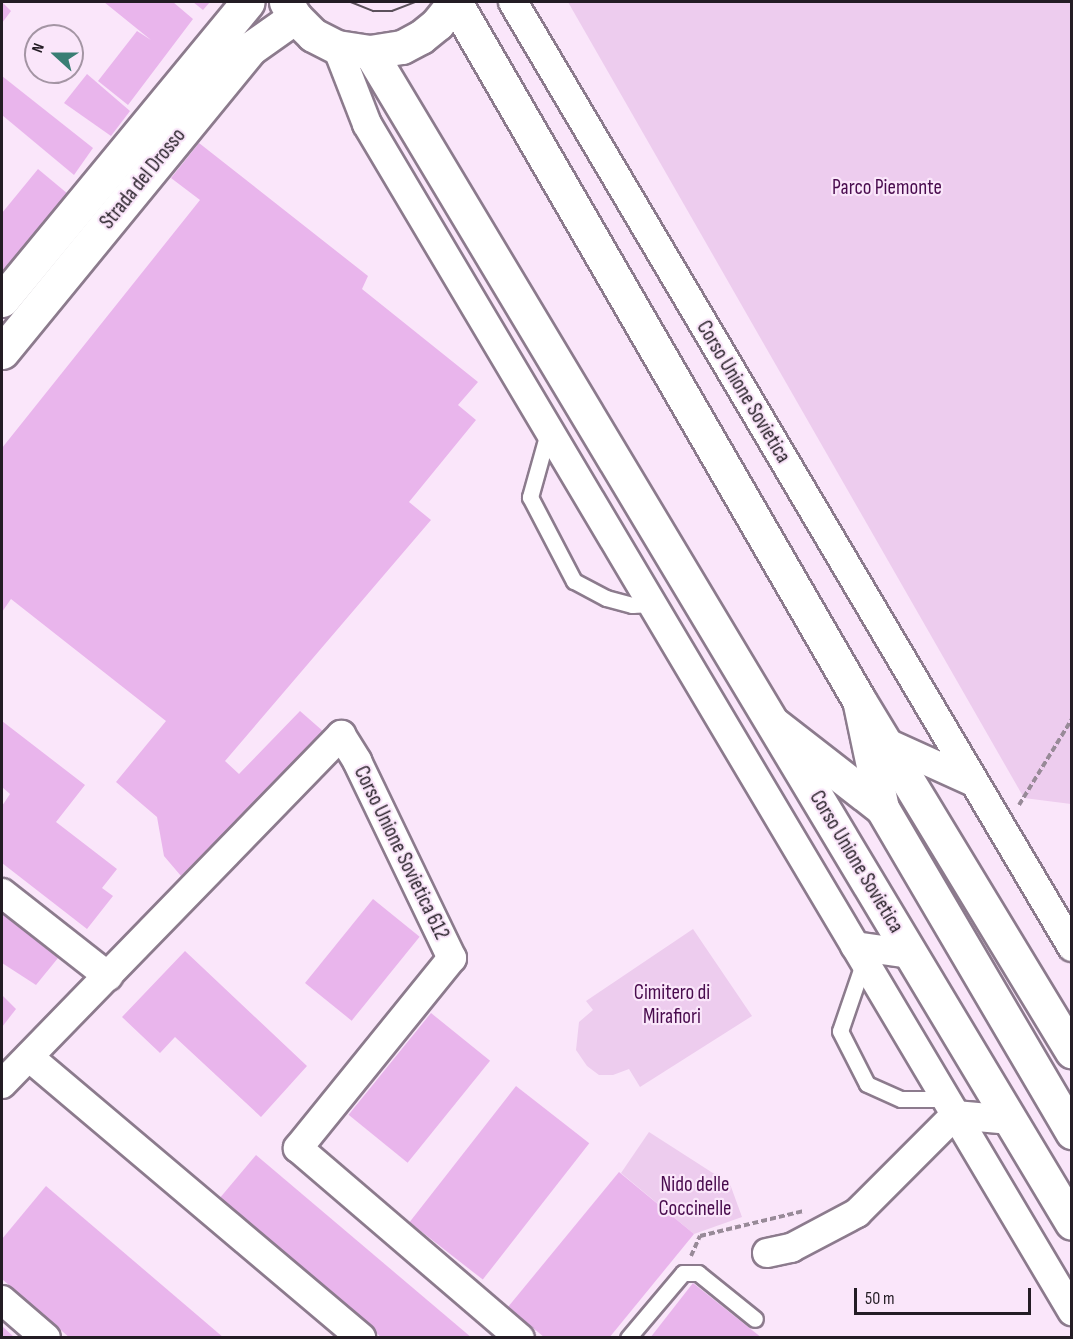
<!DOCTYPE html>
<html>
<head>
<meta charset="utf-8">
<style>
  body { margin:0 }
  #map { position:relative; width:1073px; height:1339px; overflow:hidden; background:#fae6fa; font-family:"Sofia Sans Condensed",sans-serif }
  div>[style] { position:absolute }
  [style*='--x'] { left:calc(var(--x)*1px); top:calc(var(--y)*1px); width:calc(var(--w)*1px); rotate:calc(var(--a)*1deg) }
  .green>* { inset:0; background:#edccee }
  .building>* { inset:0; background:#e9b5ec; transform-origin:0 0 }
  .path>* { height:4px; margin-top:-2px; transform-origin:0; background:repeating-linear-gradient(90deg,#988a98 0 6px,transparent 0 9px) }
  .roads { filter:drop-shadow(2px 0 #8c7b8d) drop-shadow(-2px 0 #8c7b8d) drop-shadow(0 2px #8c7b8d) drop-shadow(0 -2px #8c7b8d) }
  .lane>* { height:15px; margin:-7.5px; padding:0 7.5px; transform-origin:7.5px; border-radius:7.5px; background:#fff }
  .street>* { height:28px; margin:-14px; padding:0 14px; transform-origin:14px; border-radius:14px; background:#fff }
  .secondary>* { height:33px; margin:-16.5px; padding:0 16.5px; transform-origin:16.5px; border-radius:16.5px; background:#fff }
  .primary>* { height:33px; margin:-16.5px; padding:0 16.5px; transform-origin:16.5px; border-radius:16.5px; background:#fff }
  .tram>* { height:1.5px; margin:-0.75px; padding:0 0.75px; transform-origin:0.75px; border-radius:0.75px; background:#5c515c }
  span { translate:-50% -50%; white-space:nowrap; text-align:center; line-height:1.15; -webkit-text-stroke:4.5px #fae6fa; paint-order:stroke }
  .street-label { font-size:21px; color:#231c24 }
  .park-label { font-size:21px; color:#490c4e }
  .frame { position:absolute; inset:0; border:3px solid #231c24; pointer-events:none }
  .north { position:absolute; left:24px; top:24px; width:60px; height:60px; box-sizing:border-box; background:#fae6fa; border:2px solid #a495a4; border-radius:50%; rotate:291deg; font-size:16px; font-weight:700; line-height:24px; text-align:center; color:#231c24 }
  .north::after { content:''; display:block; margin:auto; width:21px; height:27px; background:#397e74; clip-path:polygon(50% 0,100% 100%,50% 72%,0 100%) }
  .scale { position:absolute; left:854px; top:1288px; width:177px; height:27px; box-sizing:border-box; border:3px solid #231c24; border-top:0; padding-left:8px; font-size:18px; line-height:21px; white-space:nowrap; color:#231c24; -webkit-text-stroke:4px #fae6fa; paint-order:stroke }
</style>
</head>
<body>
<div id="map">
  <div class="green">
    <div style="clip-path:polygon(568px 2px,1071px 2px,1071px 804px,1024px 798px)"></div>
    <div style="clip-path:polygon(693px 929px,752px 1016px,640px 1087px,629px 1069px,613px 1075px,599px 1075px,587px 1066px,576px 1050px,579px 1022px,593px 1010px,586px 1001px)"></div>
    <div style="clip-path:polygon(649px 1132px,730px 1184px,742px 1217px,694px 1234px,621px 1173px)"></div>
  </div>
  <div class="building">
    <div style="clip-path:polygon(2px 2px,11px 11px,2px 23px)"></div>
    <div style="clip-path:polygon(104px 2px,173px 2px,193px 19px,128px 105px,98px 81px,137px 31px,151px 40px)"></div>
    <div style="clip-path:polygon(193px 2px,210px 2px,203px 10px)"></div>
    <div style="clip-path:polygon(87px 74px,130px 111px,111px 136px,64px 103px)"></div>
    <div style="clip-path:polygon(2px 76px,93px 148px,74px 175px,2px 115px)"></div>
    <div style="clip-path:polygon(199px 143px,368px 276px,362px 289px,478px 382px,458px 405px,476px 420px,409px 502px,431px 520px,225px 761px,239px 774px,300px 711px,324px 732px,181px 876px,164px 856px,157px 817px,116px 782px,166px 721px,11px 599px,2px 612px,2px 448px,200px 200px,171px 178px)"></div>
    <div style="clip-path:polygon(38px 169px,68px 194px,2px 275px,2px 213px)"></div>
    <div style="clip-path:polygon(2px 721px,85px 785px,56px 822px,117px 869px,102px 888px,113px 896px,87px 929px,2px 863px,2px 806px,10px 794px,2px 787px)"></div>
    <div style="left:373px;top:899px;width:60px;height:108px;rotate:39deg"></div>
    <div style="clip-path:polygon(2px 912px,58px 958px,36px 985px,2px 963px)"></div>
    <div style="clip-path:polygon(185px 951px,307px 1066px,261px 1117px,175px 1037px,160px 1053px,122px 1017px)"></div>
    <div style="clip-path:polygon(2px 995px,16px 1009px,2px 1027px)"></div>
    <div style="left:431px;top:1013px;width:76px;height:131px;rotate:39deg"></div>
    <div style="left:516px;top:1086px;width:93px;height:173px;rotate:38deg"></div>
    <div style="clip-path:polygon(256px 1155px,472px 1338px,382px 1338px,219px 1199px)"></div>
    <div style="clip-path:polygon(619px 1172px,694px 1234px,609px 1338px,545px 1338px,508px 1307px)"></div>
    <div style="clip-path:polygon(46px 1186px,224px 1338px,70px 1338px,2px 1279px,2px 1239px)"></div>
    <div style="clip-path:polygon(693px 1283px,762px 1338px,650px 1338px)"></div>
    <div style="clip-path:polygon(2px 1326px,15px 1338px,2px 1338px)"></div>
  </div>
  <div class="path">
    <div style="--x:1019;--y:805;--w:101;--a:-58.4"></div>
    <div style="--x:691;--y:1256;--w:22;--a:-66"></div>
    <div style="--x:700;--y:1236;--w:106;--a:-13.6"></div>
  </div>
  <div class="roads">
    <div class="lane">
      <div style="--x:549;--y:429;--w:71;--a:105.6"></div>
      <div style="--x:530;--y:497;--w:95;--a:62.4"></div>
      <div style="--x:574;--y:581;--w:36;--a:28"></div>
      <div style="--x:606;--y:598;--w:27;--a:15"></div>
      <div style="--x:632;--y:605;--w:20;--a:-3"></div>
      <div style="--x:864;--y:961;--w:74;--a:108.9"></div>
      <div style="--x:840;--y:1031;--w:59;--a:63"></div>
      <div style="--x:867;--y:1084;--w:37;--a:24"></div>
      <div style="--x:901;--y:1099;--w:45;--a:0"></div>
      <div style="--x:628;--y:1338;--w:85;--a:-49.8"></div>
      <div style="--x:683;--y:1273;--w:15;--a:0"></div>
      <div style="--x:698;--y:1273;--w:73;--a:38.9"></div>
    </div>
    <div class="street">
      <div style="--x:513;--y:2;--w:1098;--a:59.39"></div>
      <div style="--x:337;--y:47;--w:83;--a:68.7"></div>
      <div style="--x:367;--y:124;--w:1381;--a:59.29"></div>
      <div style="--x:885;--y:742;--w:97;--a:24.4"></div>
      <div style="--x:2;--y:893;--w:135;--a:38.1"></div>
      <div style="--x:855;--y:946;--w:57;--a:8.1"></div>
      <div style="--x:29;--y:1057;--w:435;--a:40.2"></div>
      <div style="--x:2;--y:1084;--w:487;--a:-45.8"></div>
      <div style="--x:341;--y:735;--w:31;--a:58"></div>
      <div style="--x:357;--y:761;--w:219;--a:64.3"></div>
      <div style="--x:452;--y:958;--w:245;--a:129"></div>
      <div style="--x:298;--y:1148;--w:292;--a:40.6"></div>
      <div style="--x:767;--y:1253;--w:25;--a:-12"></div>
      <div style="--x:791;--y:1248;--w:75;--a:-27.9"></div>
      <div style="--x:857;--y:1213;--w:139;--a:-45"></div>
      <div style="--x:955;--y:1115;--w:56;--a:5.1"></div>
      <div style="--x:2;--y:1300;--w:58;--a:40.8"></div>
    </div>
    <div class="secondary">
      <div style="--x:2;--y:300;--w:386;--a:-50.5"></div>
      <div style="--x:2;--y:352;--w:393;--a:-50.7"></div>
      <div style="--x:251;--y:48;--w:54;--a:-35.2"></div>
      <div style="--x:860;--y:704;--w:106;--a:78.1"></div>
      <div style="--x:882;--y:808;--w:376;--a:59.6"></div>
      <div style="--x:774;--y:724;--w:137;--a:37.9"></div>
    </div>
    <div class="primary">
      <div style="--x:286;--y:2;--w:17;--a:59"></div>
      <div style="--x:295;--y:17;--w:25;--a:45"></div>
      <div style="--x:313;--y:35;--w:27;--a:27"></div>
      <div style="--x:337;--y:47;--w:33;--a:9"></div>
      <div style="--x:370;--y:52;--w:32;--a:-9"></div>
      <div style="--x:402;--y:47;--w:21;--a:-28"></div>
      <div style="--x:421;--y:37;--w:21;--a:-39"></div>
      <div style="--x:437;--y:24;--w:28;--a:-51"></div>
      <div style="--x:455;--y:2;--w:806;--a:59.94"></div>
      <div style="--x:859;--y:700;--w:411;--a:58.8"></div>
      <div style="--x:370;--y:52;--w:1365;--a:59.06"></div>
    </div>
  </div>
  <div class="tram">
    <div style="--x:351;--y:2;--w:24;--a:22"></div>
    <div style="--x:373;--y:11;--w:19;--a:0"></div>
    <div style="--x:392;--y:11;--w:25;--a:-21"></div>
  </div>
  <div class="street-label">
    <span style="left:143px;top:179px;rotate:-51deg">Strada del Drosso</span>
    <span style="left:743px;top:392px;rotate:59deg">Corso Unione Sovietica</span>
    <span style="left:401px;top:853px;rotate:64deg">Corso Unione Sovietica 612</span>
    <span style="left:856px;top:862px;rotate:59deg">Corso Unione Sovietica</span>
  </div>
  <div class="park-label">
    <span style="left:887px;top:188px">Parco Piemonte</span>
    <span style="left:672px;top:1005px">Cimitero di<br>Mirafiori</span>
    <span style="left:695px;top:1197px">Nido delle<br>Coccinelle</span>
  </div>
  <div class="frame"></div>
  <div class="north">N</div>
  <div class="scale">50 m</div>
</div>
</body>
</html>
